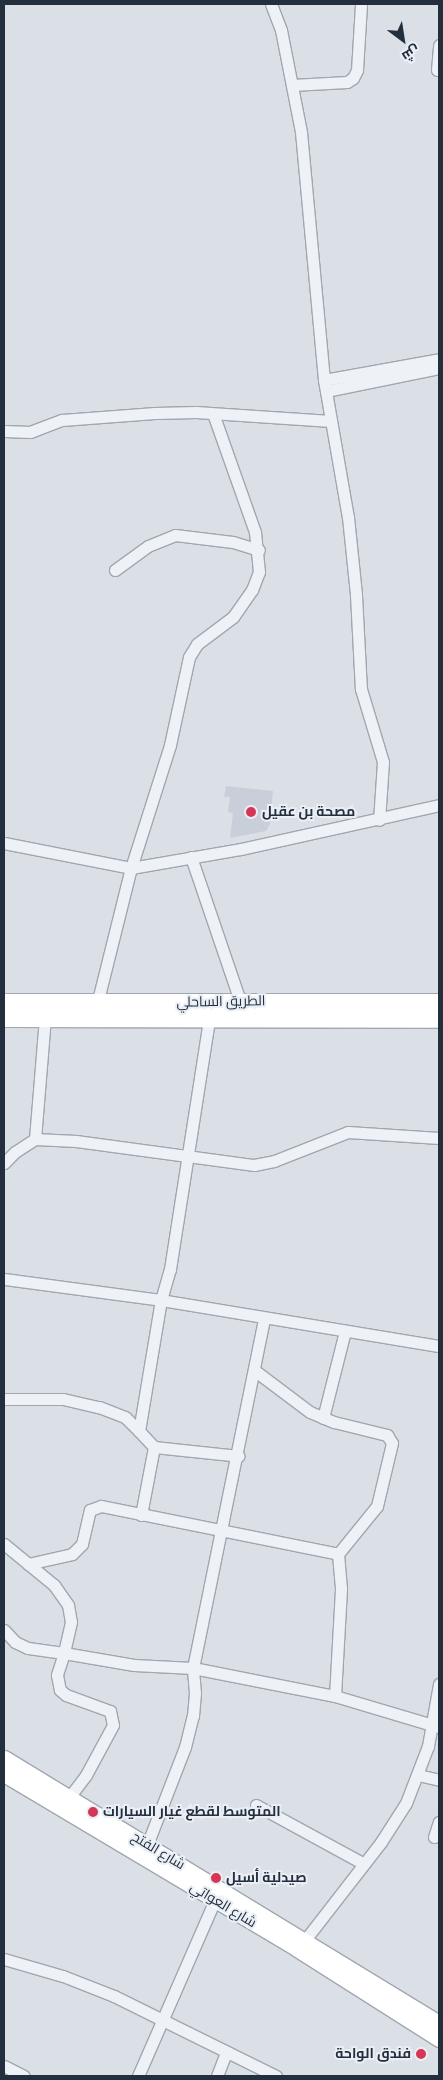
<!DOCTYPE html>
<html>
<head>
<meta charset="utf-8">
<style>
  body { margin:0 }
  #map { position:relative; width:443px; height:2080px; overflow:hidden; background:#dbe0e7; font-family:Signika,Cairo,sans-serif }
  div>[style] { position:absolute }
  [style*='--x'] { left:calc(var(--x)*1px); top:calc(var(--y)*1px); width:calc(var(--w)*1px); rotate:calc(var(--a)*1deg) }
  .built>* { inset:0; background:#c9cfd9 }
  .roads { filter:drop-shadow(1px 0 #a0a7b1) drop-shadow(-1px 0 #a0a7b1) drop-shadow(0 1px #a0a7b1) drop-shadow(0 -1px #a0a7b1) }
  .minor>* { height:11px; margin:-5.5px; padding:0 5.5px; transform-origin:5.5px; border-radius:5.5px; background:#eef1f5 }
  .major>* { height:15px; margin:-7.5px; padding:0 7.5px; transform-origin:7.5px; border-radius:7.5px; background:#fff }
  .highway>* { height:18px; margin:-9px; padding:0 9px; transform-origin:9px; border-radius:9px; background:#fff }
  .dots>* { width:14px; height:14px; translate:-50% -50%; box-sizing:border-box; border:2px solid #eaeff5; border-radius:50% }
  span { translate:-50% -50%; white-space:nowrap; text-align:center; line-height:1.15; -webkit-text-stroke:4px #eaeff5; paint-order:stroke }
  .poi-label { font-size:14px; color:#242f3e; font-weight:700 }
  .left { translate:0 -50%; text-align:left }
  .right { translate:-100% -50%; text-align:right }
  .street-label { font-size:14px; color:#242f3e }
  .frame { position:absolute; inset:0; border:5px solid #242f3e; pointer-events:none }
  .north { position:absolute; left:378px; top:15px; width:50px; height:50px; -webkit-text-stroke:4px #eaeff5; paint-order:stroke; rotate:149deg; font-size:14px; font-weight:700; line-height:20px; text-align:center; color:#242f3e }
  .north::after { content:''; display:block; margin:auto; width:18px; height:22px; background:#242f3e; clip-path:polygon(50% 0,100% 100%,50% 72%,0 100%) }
</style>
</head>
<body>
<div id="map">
  <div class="built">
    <div style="clip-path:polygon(226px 786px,273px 791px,270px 824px,266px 831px,230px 838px,233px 813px,228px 812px,230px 797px,224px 797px)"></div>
  </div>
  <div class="roads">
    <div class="minor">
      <div style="--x:271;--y:4;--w:28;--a:69"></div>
      <div style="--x:281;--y:30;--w:104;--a:78.9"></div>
      <div style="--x:301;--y:132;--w:249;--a:84.7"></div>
      <div style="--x:324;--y:380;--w:139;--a:80.1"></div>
      <div style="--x:348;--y:517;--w:78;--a:84.1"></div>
      <div style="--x:356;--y:595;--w:94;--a:87"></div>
      <div style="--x:361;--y:689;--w:76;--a:73.2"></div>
      <div style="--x:383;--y:762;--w:58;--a:93.9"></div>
      <div style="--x:437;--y:70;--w:25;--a:-85"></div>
      <div style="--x:292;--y:85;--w:55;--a:-3.1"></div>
      <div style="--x:347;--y:82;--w:7;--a:-34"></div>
      <div style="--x:353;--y:78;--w:9;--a:-63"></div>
      <div style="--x:357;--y:70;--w:66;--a:-86.5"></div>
      <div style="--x:324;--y:380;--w:117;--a:-10.3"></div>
      <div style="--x:326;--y:391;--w:115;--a:-11.5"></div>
      <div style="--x:4;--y:431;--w:26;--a:2"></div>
      <div style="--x:30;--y:432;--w:34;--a:-21"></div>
      <div style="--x:62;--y:420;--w:93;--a:-4.3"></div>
      <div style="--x:155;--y:413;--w:41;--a:-1.4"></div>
      <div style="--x:196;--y:412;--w:135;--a:3.8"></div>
      <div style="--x:115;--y:570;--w:41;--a:-36"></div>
      <div style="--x:148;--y:546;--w:29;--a:-22"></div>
      <div style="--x:175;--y:535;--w:58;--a:6.9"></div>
      <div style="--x:233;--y:542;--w:27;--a:17"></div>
      <div style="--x:4;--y:843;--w:129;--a:11.1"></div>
      <div style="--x:131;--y:868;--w:112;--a:-9.8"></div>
      <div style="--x:241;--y:849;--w:203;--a:-12.5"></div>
      <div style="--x:191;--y:857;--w:152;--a:71.2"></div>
      <div style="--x:97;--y:1004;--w:140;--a:-76"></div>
      <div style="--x:131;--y:868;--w:129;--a:-72.4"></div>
      <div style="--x:170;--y:745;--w:90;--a:-77.8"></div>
      <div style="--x:189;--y:657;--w:15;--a:-58"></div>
      <div style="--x:197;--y:644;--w:45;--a:-36.9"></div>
      <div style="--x:233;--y:617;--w:33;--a:-55"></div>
      <div style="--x:252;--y:590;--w:19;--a:-69"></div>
      <div style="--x:259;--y:572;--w:40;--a:-95.7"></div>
      <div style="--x:255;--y:532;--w:123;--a:-109.5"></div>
      <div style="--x:35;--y:1139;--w:121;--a:-85.3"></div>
      <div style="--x:4;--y:1163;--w:16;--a:-45"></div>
      <div style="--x:15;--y:1152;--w:24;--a:-33"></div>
      <div style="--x:35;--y:1139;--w:41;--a:2.8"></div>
      <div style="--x:76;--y:1141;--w:180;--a:7.7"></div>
      <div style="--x:254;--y:1165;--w:20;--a:-11"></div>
      <div style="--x:274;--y:1161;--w:79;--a:-21.4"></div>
      <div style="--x:348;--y:1132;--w:91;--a:3.8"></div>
      <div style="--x:4;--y:1279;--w:158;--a:7.6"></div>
      <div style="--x:161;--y:1300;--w:282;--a:9.4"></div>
      <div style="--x:254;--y:1370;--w:70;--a:36.9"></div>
      <div style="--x:310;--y:1412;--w:26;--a:23"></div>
      <div style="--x:334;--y:1422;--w:55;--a:13.8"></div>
      <div style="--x:387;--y:1435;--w:9;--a:58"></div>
      <div style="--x:392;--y:1443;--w:65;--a:103.4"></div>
      <div style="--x:377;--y:1506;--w:62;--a:129.1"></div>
      <div style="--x:338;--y:1554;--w:35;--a:85"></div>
      <div style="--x:341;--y:1589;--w:107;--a:93.2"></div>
      <div style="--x:4;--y:1399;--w:59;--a:0"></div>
      <div style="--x:63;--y:1399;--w:37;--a:13"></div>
      <div style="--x:99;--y:1407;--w:28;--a:21"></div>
      <div style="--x:125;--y:1417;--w:20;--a:45"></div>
      <div style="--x:323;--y:1418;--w:90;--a:-75.8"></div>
      <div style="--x:154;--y:1447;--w:85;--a:6"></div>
      <div style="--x:141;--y:1515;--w:69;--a:-79.2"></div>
      <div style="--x:154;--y:1447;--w:22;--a:-133"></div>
      <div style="--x:139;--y:1431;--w:133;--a:-80.5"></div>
      <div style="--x:161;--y:1300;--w:32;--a:-74"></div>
      <div style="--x:170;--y:1269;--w:253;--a:-81.1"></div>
      <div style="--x:4;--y:1544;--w:65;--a:39.4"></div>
      <div style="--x:54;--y:1585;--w:24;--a:55"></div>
      <div style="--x:68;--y:1605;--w:17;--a:80"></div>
      <div style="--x:71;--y:1622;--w:32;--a:103"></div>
      <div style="--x:64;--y:1653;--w:71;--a:9.7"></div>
      <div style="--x:134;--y:1665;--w:59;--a:2.9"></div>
      <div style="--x:193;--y:1668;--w:145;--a:11.2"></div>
      <div style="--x:335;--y:1696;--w:109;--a:16.6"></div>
      <div style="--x:28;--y:1564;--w:45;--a:-12.8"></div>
      <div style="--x:72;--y:1554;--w:14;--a:-45"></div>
      <div style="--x:82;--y:1544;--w:35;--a:-77"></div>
      <div style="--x:90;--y:1510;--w:12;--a:-20"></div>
      <div style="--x:101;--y:1506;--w:242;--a:11.4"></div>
      <div style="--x:4;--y:1630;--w:16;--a:47"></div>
      <div style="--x:15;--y:1642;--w:14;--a:25"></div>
      <div style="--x:28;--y:1648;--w:36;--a:8"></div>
      <div style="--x:64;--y:1653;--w:23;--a:108"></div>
      <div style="--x:57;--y:1675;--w:15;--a:79"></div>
      <div style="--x:60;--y:1690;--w:8;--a:40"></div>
      <div style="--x:66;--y:1695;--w:47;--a:20"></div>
      <div style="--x:110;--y:1711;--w:14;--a:78"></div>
      <div style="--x:113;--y:1725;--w:57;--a:118.4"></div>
      <div style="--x:86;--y:1775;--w:36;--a:127"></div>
      <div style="--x:418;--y:1775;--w:22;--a:13"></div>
      <div style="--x:256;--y:1805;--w:123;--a:28.6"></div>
      <div style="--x:434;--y:1837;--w:16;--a:-72"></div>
      <div style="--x:147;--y:1845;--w:105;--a:-68.8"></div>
      <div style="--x:185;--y:1747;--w:32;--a:-76"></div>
      <div style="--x:193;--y:1716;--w:23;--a:-85"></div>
      <div style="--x:195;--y:1693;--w:25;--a:-95"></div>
      <div style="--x:193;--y:1668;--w:357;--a:-78.5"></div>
      <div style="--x:305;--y:1940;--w:124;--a:-52.2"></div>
      <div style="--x:381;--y:1842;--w:46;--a:-57.3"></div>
      <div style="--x:406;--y:1803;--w:61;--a:-68.9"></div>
      <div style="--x:428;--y:1746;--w:63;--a:-79.9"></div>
      <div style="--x:4;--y:1959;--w:61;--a:16.1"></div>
      <div style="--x:63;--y:1976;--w:55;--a:21.4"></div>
      <div style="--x:114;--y:1996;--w:181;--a:26.3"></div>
      <div style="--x:4;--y:2066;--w:22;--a:27"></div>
      <div style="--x:138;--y:2076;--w:200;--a:-66.4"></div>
      <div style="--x:217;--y:2076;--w:26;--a:-69"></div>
    </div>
    <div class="major">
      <div style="--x:4;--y:1758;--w:509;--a:31.35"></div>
      <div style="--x:4;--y:1774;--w:341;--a:30.8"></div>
      <div style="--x:297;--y:1949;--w:168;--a:32.4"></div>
    </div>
    <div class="highway">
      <div style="--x:4;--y:1003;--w:435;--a:0"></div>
      <div style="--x:4;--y:1018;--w:435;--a:0.1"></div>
    </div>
  </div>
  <div class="dots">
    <div style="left:251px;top:812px;background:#d73555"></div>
    <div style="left:93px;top:1812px;background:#d73555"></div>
    <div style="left:216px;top:1878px;background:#d73555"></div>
    <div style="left:421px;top:2054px;background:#d73555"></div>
  </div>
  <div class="poi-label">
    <span class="left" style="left:262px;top:812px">مصحة بن عقيل</span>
    <span class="left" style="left:103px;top:1812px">المتوسط لقطع غيار السيارات</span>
    <span class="left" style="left:226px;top:1878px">صيدلية أسيل</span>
    <span class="right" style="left:411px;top:2054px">فندق الواحة</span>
  </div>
  <div class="street-label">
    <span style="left:221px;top:1002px;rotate:-1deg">الطريق الساحلي</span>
    <span style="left:158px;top:1851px;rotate:31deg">شارع الفتح</span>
    <span style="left:223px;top:1905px;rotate:31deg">شارع العواتي</span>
  </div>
  <div class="frame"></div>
  <div class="north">ش</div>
</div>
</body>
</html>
